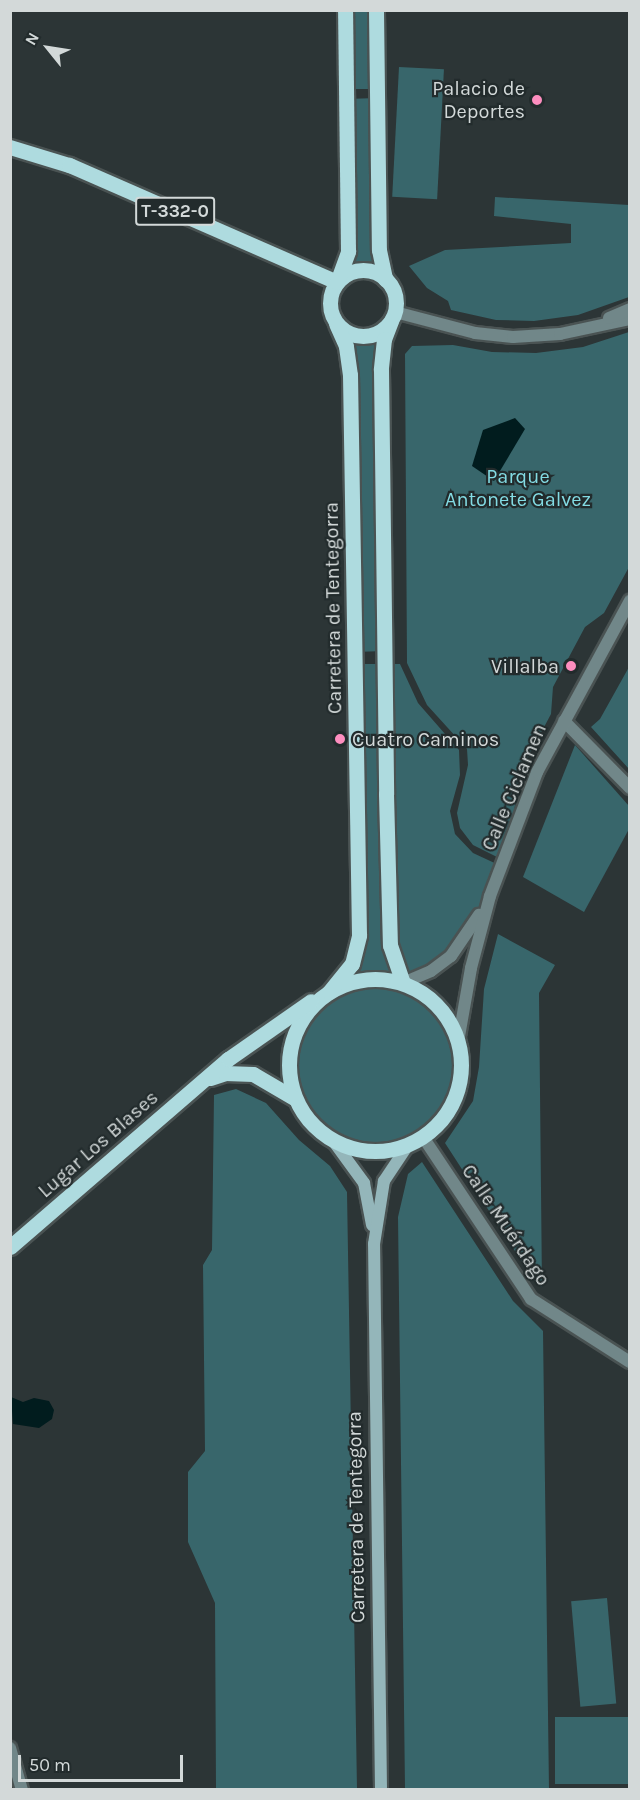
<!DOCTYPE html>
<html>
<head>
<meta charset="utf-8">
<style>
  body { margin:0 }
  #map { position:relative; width:640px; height:1800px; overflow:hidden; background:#2c3536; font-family:Karla,sans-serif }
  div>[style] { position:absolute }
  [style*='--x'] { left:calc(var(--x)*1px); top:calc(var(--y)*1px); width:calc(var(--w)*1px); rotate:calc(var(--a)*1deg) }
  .green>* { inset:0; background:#38666b; transform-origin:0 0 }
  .water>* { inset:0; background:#011c1e }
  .roads { filter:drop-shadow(2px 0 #4a5353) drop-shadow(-2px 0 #4a5353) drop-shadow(0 2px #4a5353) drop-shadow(0 -2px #4a5353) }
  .minor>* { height:12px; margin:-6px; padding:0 6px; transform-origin:6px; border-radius:6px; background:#718789 }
  .tertiary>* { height:12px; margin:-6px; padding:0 6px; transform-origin:6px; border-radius:6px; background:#718789 }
  .secondary>* { height:12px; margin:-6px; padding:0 6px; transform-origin:6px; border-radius:6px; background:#94b6ba }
  .primary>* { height:15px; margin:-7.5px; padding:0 7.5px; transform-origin:7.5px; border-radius:7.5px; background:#aedbdf }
  .primary>.ring { margin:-7.5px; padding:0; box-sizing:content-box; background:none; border:15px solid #aedbdf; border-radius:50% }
  .dots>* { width:16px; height:16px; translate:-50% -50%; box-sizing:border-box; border:3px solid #222b2c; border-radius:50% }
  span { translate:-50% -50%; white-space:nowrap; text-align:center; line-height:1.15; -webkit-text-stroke:4.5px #222b2c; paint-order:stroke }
  .shield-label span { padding:2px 4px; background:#222b2c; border:2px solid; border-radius:4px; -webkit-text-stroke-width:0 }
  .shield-label { font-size:18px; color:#d3d9d9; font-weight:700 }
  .poi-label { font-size:20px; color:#d3d9d9 }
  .right { translate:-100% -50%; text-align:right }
  .left { translate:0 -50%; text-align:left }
  .park-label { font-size:20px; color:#83dbe3 }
  .street-label { font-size:20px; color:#d3d9d9 }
  .frame { position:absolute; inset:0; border:12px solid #d3d9d9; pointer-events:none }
  .north { position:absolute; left:18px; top:18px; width:60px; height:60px; -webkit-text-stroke:4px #222b2c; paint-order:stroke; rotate:300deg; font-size:16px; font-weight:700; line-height:24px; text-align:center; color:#d3d9d9 }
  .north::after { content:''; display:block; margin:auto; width:21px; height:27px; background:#d3d9d9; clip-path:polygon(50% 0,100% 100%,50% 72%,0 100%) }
  .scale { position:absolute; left:18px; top:1755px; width:165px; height:27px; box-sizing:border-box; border:3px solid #d3d9d9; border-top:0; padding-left:8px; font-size:18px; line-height:21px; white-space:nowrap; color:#d3d9d9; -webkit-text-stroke:4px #222b2c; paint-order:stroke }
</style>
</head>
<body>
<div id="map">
  <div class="green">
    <div style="left:345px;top:11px;width:31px;height:78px"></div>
    <div style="left:399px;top:67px;width:45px;height:130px;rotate:3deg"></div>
    <div style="clip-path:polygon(377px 98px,379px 274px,365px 270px,345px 275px,346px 99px)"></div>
    <div style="clip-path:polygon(495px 197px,629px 205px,629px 297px,578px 315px,534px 321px,496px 320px,451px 310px,448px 301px,427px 288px,409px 266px,445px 250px,571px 243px,571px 224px,494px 216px)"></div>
    <div style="clip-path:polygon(381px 331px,384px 651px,355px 652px,347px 333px,361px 337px)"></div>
    <div style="clip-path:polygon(629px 332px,629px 567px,604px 613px,585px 627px,553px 687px,551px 714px,524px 765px,503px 860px,473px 845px,460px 828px,457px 813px,468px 765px,467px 749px,427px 705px,407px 663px,405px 354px,412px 346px,453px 345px,492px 352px,536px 353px,583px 347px)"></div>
    <div style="clip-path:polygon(355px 664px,400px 664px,418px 703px,459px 750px,460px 775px,450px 811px,455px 834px,473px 853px,501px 866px,490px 896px,460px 945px,404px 984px,436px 1004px,454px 1032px,461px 1069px,450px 1107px,423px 1137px,383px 1151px,345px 1147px,317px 1130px,294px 1098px,288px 1070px,292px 1041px,304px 1015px,352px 964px)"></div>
    <div style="clip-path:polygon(629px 667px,629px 769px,591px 727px,600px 719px)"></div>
    <div style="clip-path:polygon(575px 745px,629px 806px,629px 829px,584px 912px,523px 877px)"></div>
    <div style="clip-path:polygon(498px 934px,555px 965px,539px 993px,542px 1287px,537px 1285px,445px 1143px,473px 1101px,479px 1067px,484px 989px)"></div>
    <div style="clip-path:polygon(236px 1089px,266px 1103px,299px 1140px,330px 1166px,347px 1192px,357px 1789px,216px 1789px,215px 1603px,188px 1542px,188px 1472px,205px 1451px,203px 1265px,212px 1250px,214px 1095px)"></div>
    <div style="clip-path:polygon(422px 1162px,513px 1301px,543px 1331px,549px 1789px,405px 1789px,398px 1217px,408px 1174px)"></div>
    <div style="left:607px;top:1598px;width:106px;height:36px;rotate:85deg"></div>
    <div style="left:629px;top:1717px;width:67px;height:74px;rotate:90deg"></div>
  </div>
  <div class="water">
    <div style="clip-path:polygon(515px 418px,525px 429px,494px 481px,472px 466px,483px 430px)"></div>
    <div style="clip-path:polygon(11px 1397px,23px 1402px,34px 1398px,49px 1401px,54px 1410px,52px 1419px,39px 1428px,13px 1424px)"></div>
  </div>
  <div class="roads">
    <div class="minor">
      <div style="--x:564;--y:721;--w:94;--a:45.4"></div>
      <div style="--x:423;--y:1137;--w:195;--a:56.3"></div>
      <div style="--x:531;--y:1299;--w:117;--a:32.5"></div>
      <div style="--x:10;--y:1748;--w:44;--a:74.1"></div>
    </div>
    <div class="tertiary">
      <div style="--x:395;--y:312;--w:83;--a:14.7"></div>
      <div style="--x:475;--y:333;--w:38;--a:6"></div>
      <div style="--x:513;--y:337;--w:47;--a:-3.7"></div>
      <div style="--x:560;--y:334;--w:72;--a:-12.1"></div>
      <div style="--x:609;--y:318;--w:23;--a:-23"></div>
      <div style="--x:403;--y:983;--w:30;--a:-23"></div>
      <div style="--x:431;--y:971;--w:25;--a:-37"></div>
      <div style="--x:451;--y:956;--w:50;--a:-55.7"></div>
      <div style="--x:458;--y:1042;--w:75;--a:-80"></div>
      <div style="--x:471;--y:968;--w:74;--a:-75.2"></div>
      <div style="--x:490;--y:896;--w:133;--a:-69.2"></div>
      <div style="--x:537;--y:772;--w:195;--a:-61.5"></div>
    </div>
    <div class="secondary">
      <div style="--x:334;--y:1142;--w:51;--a:53.8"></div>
      <div style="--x:364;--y:1183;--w:43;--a:79.2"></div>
      <div style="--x:381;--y:1790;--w:546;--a:-90.73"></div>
      <div style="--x:374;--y:1244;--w:64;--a:-81"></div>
      <div style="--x:384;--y:1181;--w:43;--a:-56.3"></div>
    </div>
    <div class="primary">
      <div style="--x:376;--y:10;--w:240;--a:89.3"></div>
      <div style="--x:379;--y:250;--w:30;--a:78"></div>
      <div style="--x:10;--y:147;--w:62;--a:17"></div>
      <div style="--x:69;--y:165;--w:292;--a:23.6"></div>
      <div class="ring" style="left:330px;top:270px;width:51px;height:51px"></div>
      <div style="--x:337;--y:282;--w:33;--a:-70"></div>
      <div style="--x:348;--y:251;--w:241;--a:-90.7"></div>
      <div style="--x:391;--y:321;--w:19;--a:111"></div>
      <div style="--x:384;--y:339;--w:31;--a:96"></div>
      <div style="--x:381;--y:370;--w:424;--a:89.3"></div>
      <div style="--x:386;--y:794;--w:151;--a:88.5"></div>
      <div style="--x:390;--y:945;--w:40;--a:71.1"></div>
      <div class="ring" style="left:289px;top:979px;width:157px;height:157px"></div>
      <div style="--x:329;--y:992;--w:36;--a:-51"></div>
      <div style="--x:352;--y:964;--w:30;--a:-76"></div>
      <div style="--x:359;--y:935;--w:560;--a:-90.92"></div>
      <div style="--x:350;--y:375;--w:29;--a:-98"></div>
      <div style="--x:346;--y:346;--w:24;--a:-114"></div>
      <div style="--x:210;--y:1078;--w:16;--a:-18"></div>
      <div style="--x:225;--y:1073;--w:28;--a:2"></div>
      <div style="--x:253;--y:1074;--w:48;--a:30.3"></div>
      <div style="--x:10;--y:1247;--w:288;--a:-40.8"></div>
      <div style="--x:228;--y:1059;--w:101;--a:-34.9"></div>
    </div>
  </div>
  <div class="dots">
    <div style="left:537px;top:100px;background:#fd8ebf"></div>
    <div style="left:571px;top:666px;background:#fd8ebf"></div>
    <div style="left:340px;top:739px;background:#fd8ebf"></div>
  </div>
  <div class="shield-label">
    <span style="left:175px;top:211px">T-332-0</span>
  </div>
  <div class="poi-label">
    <span class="right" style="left:525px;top:100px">Palacio de<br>Deportes</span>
    <span class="right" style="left:559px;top:666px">Villalba</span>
    <span class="left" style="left:352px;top:739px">Cuatro Caminos</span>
  </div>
  <div class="park-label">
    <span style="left:518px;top:488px">Parque<br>Antonete Galvez</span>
  </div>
  <div class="street-label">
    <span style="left:333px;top:608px;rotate:-91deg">Carretera de Tentegorra</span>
    <span style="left:514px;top:787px;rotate:-67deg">Calle Ciclamen</span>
    <span style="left:98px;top:1144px;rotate:-41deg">Lugar Los Blases</span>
    <span style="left:506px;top:1225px;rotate:56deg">Calle Muérdago</span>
    <span style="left:356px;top:1517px;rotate:-91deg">Carretera de Tentegorra</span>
  </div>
  <div class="frame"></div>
  <div class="north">N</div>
  <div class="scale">50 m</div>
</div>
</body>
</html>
